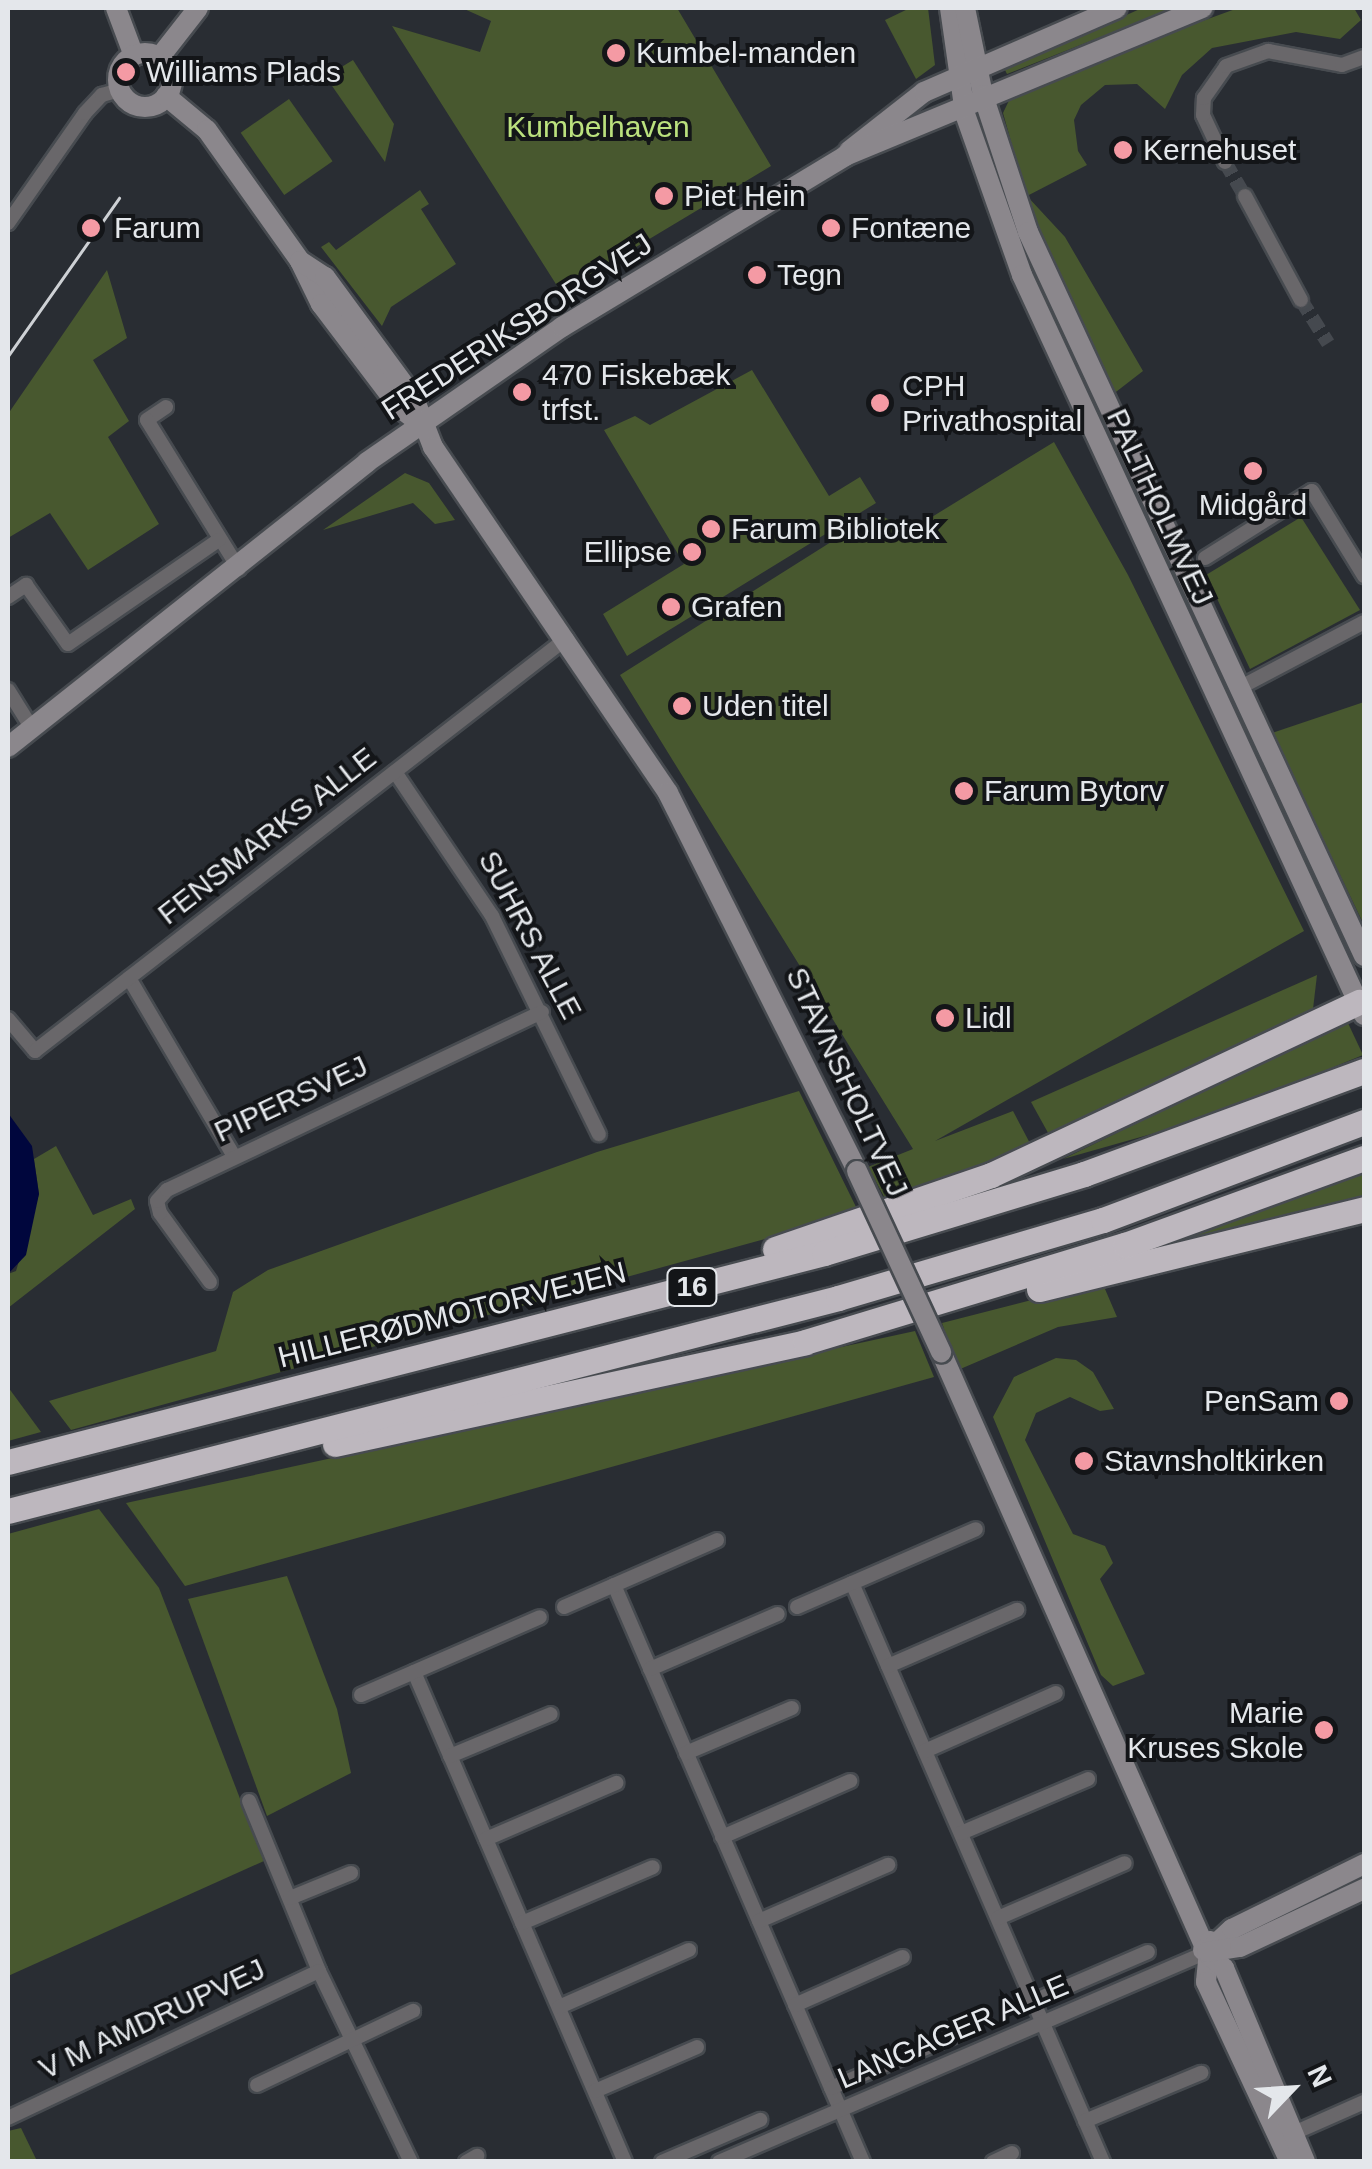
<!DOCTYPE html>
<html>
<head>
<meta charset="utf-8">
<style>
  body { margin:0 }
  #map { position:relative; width:1372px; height:2169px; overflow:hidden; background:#292d33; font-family:Arial,sans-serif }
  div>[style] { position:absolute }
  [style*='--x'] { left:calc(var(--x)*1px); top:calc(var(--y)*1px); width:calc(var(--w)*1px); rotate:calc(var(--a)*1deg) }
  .green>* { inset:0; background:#48582f; transform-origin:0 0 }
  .water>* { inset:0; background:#00063d }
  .street-tunnel>* { height:14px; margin-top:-7px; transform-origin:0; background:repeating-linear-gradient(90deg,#45494f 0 14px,transparent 0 21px) }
  .roads { filter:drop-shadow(2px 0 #474b50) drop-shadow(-2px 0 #474b50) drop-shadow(0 2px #474b50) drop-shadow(0 -2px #474b50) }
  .street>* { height:14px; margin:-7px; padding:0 7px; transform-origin:7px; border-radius:7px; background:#69676a }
  .secondary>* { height:20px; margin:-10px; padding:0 10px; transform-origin:10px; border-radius:10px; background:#8b878c }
  .secondary>.ring { margin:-10px; padding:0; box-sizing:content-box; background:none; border:20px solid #8b878c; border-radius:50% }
  .highway>* { height:25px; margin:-12.5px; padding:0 12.5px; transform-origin:12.5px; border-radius:12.5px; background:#bdb7be }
  .tram>* { height:2.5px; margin:-1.25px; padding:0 1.25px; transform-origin:1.25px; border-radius:1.25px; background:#ced1d5 }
  .bridges { filter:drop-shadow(2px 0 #474b50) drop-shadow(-2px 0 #474b50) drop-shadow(0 2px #474b50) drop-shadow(0 -2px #474b50) }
  .secondary-bridge>* { height:20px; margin:-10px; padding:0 10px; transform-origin:10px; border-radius:10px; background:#8b878c }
  .dots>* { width:28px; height:28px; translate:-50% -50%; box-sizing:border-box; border:5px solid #131518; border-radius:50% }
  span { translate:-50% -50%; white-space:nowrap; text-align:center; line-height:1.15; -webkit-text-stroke:8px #131518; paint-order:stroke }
  .shield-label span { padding:2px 8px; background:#131518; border:2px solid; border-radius:8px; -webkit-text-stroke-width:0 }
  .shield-label { font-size:28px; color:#e4e7eb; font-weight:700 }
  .poi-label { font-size:30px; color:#e4e7eb }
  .left { translate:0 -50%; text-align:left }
  .right { translate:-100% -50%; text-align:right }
  .park-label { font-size:30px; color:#bbe17e }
  .street-label { font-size:30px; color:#e4e7eb }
  .frame { position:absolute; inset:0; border:10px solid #e4e7eb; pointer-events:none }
  .north { position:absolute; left:1242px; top:2039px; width:100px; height:100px; -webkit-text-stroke:8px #131518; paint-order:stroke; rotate:65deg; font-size:28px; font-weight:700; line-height:40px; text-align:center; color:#e4e7eb }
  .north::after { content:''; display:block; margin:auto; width:35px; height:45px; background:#e4e7eb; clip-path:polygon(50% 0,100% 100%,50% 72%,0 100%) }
</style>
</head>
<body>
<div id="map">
  <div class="green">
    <div style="clip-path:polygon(462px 8px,677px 8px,771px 166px,561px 292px,392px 26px,480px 52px,491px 21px)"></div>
    <div style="clip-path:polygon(910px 8px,928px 8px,935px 65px,916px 79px,885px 20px)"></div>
    <div style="clip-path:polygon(1142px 8px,1174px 8px,1007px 74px,1005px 70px)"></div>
    <div style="clip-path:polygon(1238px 8px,1354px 8px,1361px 20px,1340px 39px,1296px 32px,1212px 48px,1182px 75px,1165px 109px,1137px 84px,1105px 85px,1081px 105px,1074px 120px,1078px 151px,1087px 165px,1027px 196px,1065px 237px,1143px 371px,1112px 395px,1053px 271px,1026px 195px,1003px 113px,1014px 90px)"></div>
    <div style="clip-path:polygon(353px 60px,394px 124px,385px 162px,330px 83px,330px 74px)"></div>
    <div style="left:289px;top:99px;width:76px;height:59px;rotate:55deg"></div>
    <div style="clip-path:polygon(420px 190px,429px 204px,421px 209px,456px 264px,391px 307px,382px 326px,321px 247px,329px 242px,336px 250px)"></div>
    <div style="clip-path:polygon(107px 270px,127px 338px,93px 360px,129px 421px,108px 437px,159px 524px,88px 570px,50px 513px,8px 538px,8px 414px)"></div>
    <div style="clip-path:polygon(752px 370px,829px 496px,860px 477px,876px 503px,627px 656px,603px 614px,684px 564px,604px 430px,635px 416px,650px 425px)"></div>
    <div style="clip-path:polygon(1054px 442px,1128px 575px,1304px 931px,935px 1141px,1013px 1111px,1033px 1149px,889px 1206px,868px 1167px,913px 1149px,620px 675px,877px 513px,909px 531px)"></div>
    <div style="clip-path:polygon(405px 473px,429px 483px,455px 520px,435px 524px,413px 503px,323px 530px)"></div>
    <div style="clip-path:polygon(1301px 517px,1360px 610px,1250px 669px,1206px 575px)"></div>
    <div style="clip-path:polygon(1364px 702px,1364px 925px,1272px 733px)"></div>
    <div style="clip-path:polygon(1317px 975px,1313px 1009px,1052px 1140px,1031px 1102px)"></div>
    <div style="clip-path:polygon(1347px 1021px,1363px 1055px,1215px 1116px,1063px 1159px)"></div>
    <div style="clip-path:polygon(799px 1091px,859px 1213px,71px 1430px,49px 1401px,216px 1351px,233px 1292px,268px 1270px,597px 1152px)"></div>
    <div style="clip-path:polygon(56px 1146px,93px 1215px,131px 1199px,135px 1209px,8px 1308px,8px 1274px,16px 1271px,39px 1194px,34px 1159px)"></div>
    <div style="clip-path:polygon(1364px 1169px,1364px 1197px,1114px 1261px)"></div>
    <div style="clip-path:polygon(1102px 1282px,1117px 1317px,1058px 1327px,958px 1370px,942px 1323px)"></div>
    <div style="clip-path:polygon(915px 1331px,934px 1377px,185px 1586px,126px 1503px)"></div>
    <div style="clip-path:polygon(1056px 1358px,1076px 1360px,1093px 1372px,1114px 1409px,1100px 1411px,1070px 1397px,1036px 1413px,1025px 1440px,1073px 1534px,1105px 1546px,1113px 1563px,1100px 1579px,1145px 1674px,1113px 1686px,1101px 1675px,993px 1417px,1014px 1377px)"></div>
    <div style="clip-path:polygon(8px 1387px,41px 1432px,8px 1441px)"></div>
    <div style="clip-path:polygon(99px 1509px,159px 1588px,264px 1861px,8px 1976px,8px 1534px)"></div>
    <div style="clip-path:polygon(287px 1576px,337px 1709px,351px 1773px,267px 1816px,188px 1599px)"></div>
    <div style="clip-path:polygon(21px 2128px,37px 2161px,8px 2161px,8px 2131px)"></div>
  </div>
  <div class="water">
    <div style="clip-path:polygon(8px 1113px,32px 1146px,39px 1194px,26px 1255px,8px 1274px)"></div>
  </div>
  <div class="street-tunnel">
    <div style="--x:1225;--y:162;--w:39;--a:60"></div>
    <div style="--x:1301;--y:300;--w:51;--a:57.9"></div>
  </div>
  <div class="roads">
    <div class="street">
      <div style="--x:1225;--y:162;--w:52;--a:-115.1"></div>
      <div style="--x:1203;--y:115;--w:17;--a:-87"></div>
      <div style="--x:1204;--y:98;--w:39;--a:-55"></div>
      <div style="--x:1226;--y:66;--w:45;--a:-19.7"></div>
      <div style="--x:1268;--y:51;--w:75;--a:10.7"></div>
      <div style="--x:1342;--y:65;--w:23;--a:-20"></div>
      <div style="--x:1245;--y:196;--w:118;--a:61.7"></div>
      <div style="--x:8;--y:223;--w:134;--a:-55"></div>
      <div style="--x:85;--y:113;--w:25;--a:-47"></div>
      <div style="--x:102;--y:95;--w:19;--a:-16"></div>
      <div style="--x:166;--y:407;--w:23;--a:146"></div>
      <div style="--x:147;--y:420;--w:175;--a:58.3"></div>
      <div style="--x:1205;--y:558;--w:126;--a:-32.1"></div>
      <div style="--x:1312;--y:491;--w:100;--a:58.5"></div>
      <div style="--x:8;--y:597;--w:22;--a:-34"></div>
      <div style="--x:26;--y:585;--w:72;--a:54.6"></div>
      <div style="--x:68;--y:644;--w:183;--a:-34.6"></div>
      <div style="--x:1239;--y:688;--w:141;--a:-27.8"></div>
      <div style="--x:8;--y:690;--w:44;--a:58.1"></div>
      <div style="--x:395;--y:772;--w:174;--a:56"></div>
      <div style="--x:492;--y:916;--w:243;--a:63.9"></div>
      <div style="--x:129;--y:978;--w:207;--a:59.5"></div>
      <div style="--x:8;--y:1019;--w:42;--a:49.8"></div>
      <div style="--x:35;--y:1051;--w:673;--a:-37.82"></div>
      <div style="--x:210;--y:1282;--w:85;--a:-125.9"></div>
      <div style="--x:160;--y:1213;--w:12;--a:-104"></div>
      <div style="--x:157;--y:1201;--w:15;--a:-48"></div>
      <div style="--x:167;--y:1190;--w:415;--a:-25.4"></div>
      <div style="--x:852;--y:1583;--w:631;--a:66.56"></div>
      <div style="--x:614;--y:1585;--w:628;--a:66.66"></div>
      <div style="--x:564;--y:1607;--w:167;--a:-23.6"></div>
      <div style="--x:797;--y:1607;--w:195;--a:-23.5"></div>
      <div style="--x:888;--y:1666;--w:141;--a:-23.5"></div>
      <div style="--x:650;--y:1669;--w:139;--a:-23.3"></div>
      <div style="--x:414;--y:1672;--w:533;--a:66.7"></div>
      <div style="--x:361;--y:1695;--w:195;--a:-23.5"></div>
      <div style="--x:925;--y:1751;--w:143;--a:-23.9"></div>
      <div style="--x:686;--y:1753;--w:115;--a:-23"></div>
      <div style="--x:450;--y:1756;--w:109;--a:-22.6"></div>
      <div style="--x:249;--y:1801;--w:184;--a:67.6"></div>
      <div style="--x:319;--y:1971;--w:212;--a:64.3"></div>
      <div style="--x:961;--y:1833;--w:138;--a:-23"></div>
      <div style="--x:722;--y:1837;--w:140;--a:-23.6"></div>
      <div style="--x:486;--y:1839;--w:142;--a:-23.3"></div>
      <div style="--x:290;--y:1898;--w:66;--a:-22.3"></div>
      <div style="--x:998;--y:1918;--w:138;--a:-23.4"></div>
      <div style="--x:759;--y:1921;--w:141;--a:-23.5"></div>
      <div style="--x:522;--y:1923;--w:142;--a:-23.1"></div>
      <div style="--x:1034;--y:2001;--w:124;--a:-23.3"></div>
      <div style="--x:795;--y:2005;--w:118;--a:-24"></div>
      <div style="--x:559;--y:2007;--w:142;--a:-23.7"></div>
      <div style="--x:257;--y:2085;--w:173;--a:-25.4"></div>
      <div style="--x:831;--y:2088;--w:139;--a:-22.9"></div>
      <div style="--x:595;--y:2091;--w:111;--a:-23.3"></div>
      <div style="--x:8;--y:2118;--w:344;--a:-25.3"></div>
      <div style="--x:1085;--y:2121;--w:126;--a:-22.5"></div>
      <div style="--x:1287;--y:2136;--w:84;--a:-23.8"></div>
      <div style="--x:466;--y:2162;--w:13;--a:-29"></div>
      <div style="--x:662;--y:2162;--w:107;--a:-23.2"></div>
      <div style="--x:719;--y:2162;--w:531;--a:-23.28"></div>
      <div style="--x:993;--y:2162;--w:21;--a:-25"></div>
    </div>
    <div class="secondary">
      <div style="--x:116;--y:8;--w:51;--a:69.4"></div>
      <div style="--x:950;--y:8;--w:107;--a:81.9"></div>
      <div style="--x:965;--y:114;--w:171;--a:70.5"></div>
      <div style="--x:1022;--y:275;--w:815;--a:65.2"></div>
      <div style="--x:965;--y:8;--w:89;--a:78.3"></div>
      <div style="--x:983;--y:95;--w:144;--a:71.8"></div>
      <div style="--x:1028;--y:232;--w:798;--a:65.1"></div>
      <div class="ring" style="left:118px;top:53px;width:34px;height:34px"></div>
      <div style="--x:159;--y:58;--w:63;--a:-52"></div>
      <div style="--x:166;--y:96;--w:53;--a:39.7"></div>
      <div style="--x:207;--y:130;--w:161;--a:54.6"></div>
      <div style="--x:300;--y:261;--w:48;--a:64"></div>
      <div style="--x:321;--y:304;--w:131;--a:52.8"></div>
      <div style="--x:400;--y:408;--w:26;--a:37"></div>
      <div style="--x:849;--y:151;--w:95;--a:-38.2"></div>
      <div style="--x:924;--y:92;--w:210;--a:-23.5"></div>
      <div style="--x:300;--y:261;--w:30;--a:33"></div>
      <div style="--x:325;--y:277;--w:150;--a:53.7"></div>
      <div style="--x:414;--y:398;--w:53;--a:68.8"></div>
      <div style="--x:433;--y:447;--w:418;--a:55.8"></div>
      <div style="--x:668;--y:793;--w:423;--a:63.4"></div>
      <div style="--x:8;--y:747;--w:458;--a:-38.4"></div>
      <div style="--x:367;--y:462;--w:237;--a:-34.7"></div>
      <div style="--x:562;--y:327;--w:331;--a:-31.1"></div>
      <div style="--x:845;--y:156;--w:387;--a:-22.5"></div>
      <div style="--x:941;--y:1352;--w:656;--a:66.09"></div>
      <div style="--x:1210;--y:1941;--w:41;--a:95.6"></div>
      <div style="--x:1206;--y:1982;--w:199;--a:65"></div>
      <div style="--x:1203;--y:1950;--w:28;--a:41"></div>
      <div style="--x:1224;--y:1968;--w:210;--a:67.3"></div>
      <div style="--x:1207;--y:1952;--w:34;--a:-43"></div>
      <div style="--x:1232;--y:1929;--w:147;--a:-26.2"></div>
      <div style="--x:1207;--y:1952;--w:33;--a:-9"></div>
      <div style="--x:1240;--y:1947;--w:137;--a:-25.1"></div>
    </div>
    <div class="highway">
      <div style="--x:775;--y:1249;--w:228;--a:-18.9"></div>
      <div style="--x:991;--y:1175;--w:407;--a:-25.2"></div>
      <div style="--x:1039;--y:1289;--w:335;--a:-13.8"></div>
      <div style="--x:335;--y:1444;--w:481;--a:-12.2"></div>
      <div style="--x:805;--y:1342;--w:334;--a:-16.9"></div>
      <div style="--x:1125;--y:1245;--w:254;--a:-20"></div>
      <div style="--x:8;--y:1462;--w:842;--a:-14.37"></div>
      <div style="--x:824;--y:1253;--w:272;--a:-16.9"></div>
      <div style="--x:1084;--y:1174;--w:298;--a:-20.2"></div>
      <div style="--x:8;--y:1511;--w:857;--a:-14.39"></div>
      <div style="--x:838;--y:1298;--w:276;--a:-16.4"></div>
      <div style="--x:1103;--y:1220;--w:279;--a:-20.6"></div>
    </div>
  </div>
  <div class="tram">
    <div style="--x:8;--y:356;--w:193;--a:-54.9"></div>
  </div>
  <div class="bridges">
    <div class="secondary-bridge">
      <div style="--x:857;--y:1171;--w:200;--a:65.1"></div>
    </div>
  </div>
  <div class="dots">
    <div style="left:616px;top:53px;background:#f49aa4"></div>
    <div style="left:126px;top:72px;background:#f49aa4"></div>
    <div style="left:1123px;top:150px;background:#f49aa4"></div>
    <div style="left:664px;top:196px;background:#f49aa4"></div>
    <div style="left:91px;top:228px;background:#f49aa4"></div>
    <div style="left:831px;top:228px;background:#f49aa4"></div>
    <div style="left:757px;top:275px;background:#f49aa4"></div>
    <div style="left:522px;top:392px;background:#f49aa4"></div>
    <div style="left:880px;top:403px;background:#f49aa4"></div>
    <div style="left:1253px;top:471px;background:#f49aa4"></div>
    <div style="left:711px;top:529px;background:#f49aa4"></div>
    <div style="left:692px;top:552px;background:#f49aa4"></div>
    <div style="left:671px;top:607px;background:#f49aa4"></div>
    <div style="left:682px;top:706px;background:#f49aa4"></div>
    <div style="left:964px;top:791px;background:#f49aa4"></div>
    <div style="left:945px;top:1018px;background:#f49aa4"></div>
    <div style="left:1339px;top:1401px;background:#f49aa4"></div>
    <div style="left:1084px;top:1461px;background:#f49aa4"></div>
    <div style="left:1324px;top:1730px;background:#f49aa4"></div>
  </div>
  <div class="shield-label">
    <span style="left:692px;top:1287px">16</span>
  </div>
  <div class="poi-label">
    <span class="left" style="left:636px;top:53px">Kumbel-manden</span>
    <span class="left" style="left:146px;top:72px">Williams Plads</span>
    <span class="left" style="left:1143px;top:150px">Kernehuset</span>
    <span class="left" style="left:684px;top:196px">Piet Hein</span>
    <span class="left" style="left:114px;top:228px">Farum</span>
    <span class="left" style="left:851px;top:228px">Fontæne</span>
    <span class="left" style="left:777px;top:275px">Tegn</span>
    <span class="left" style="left:542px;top:392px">470 Fiskebæk<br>trfst.</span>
    <span class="left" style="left:902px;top:403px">CPH<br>Privathospital</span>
    <span style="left:1253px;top:505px">Midgård</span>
    <span class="left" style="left:731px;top:529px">Farum Bibliotek</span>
    <span class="right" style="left:672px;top:552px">Ellipse</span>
    <span class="left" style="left:691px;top:607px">Grafen</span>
    <span class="left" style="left:702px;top:706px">Uden titel</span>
    <span class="left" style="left:984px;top:791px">Farum Bytorv</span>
    <span class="left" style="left:965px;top:1018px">Lidl</span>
    <span class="right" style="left:1319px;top:1401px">PenSam</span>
    <span class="left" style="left:1104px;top:1461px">Stavnsholtkirken</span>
    <span class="right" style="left:1304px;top:1730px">Marie<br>Kruses Skole</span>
  </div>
  <div class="park-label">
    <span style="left:598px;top:127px">Kumbelhaven</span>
  </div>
  <div class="street-label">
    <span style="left:517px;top:327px;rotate:-33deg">FREDERIKSBORGVEJ</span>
    <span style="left:1160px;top:507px;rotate:65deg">PALTHOLMVEJ</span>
    <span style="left:267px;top:836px;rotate:-38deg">FENSMARKS ALLE</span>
    <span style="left:530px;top:935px;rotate:62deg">SUHRS ALLE</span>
    <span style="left:847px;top:1082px;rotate:65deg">STAVNSHOLTVEJ</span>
    <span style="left:291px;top:1099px;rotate:-25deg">PIPERSVEJ</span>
    <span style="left:452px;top:1315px;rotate:-14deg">HILLERØDMOTORVEJEN</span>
    <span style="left:152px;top:2019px;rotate:-25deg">V M AMDRUPVEJ</span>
    <span style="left:953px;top:2032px;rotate:-23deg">LANGAGER ALLE</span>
  </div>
  <div class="frame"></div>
  <div class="north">N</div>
</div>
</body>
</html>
